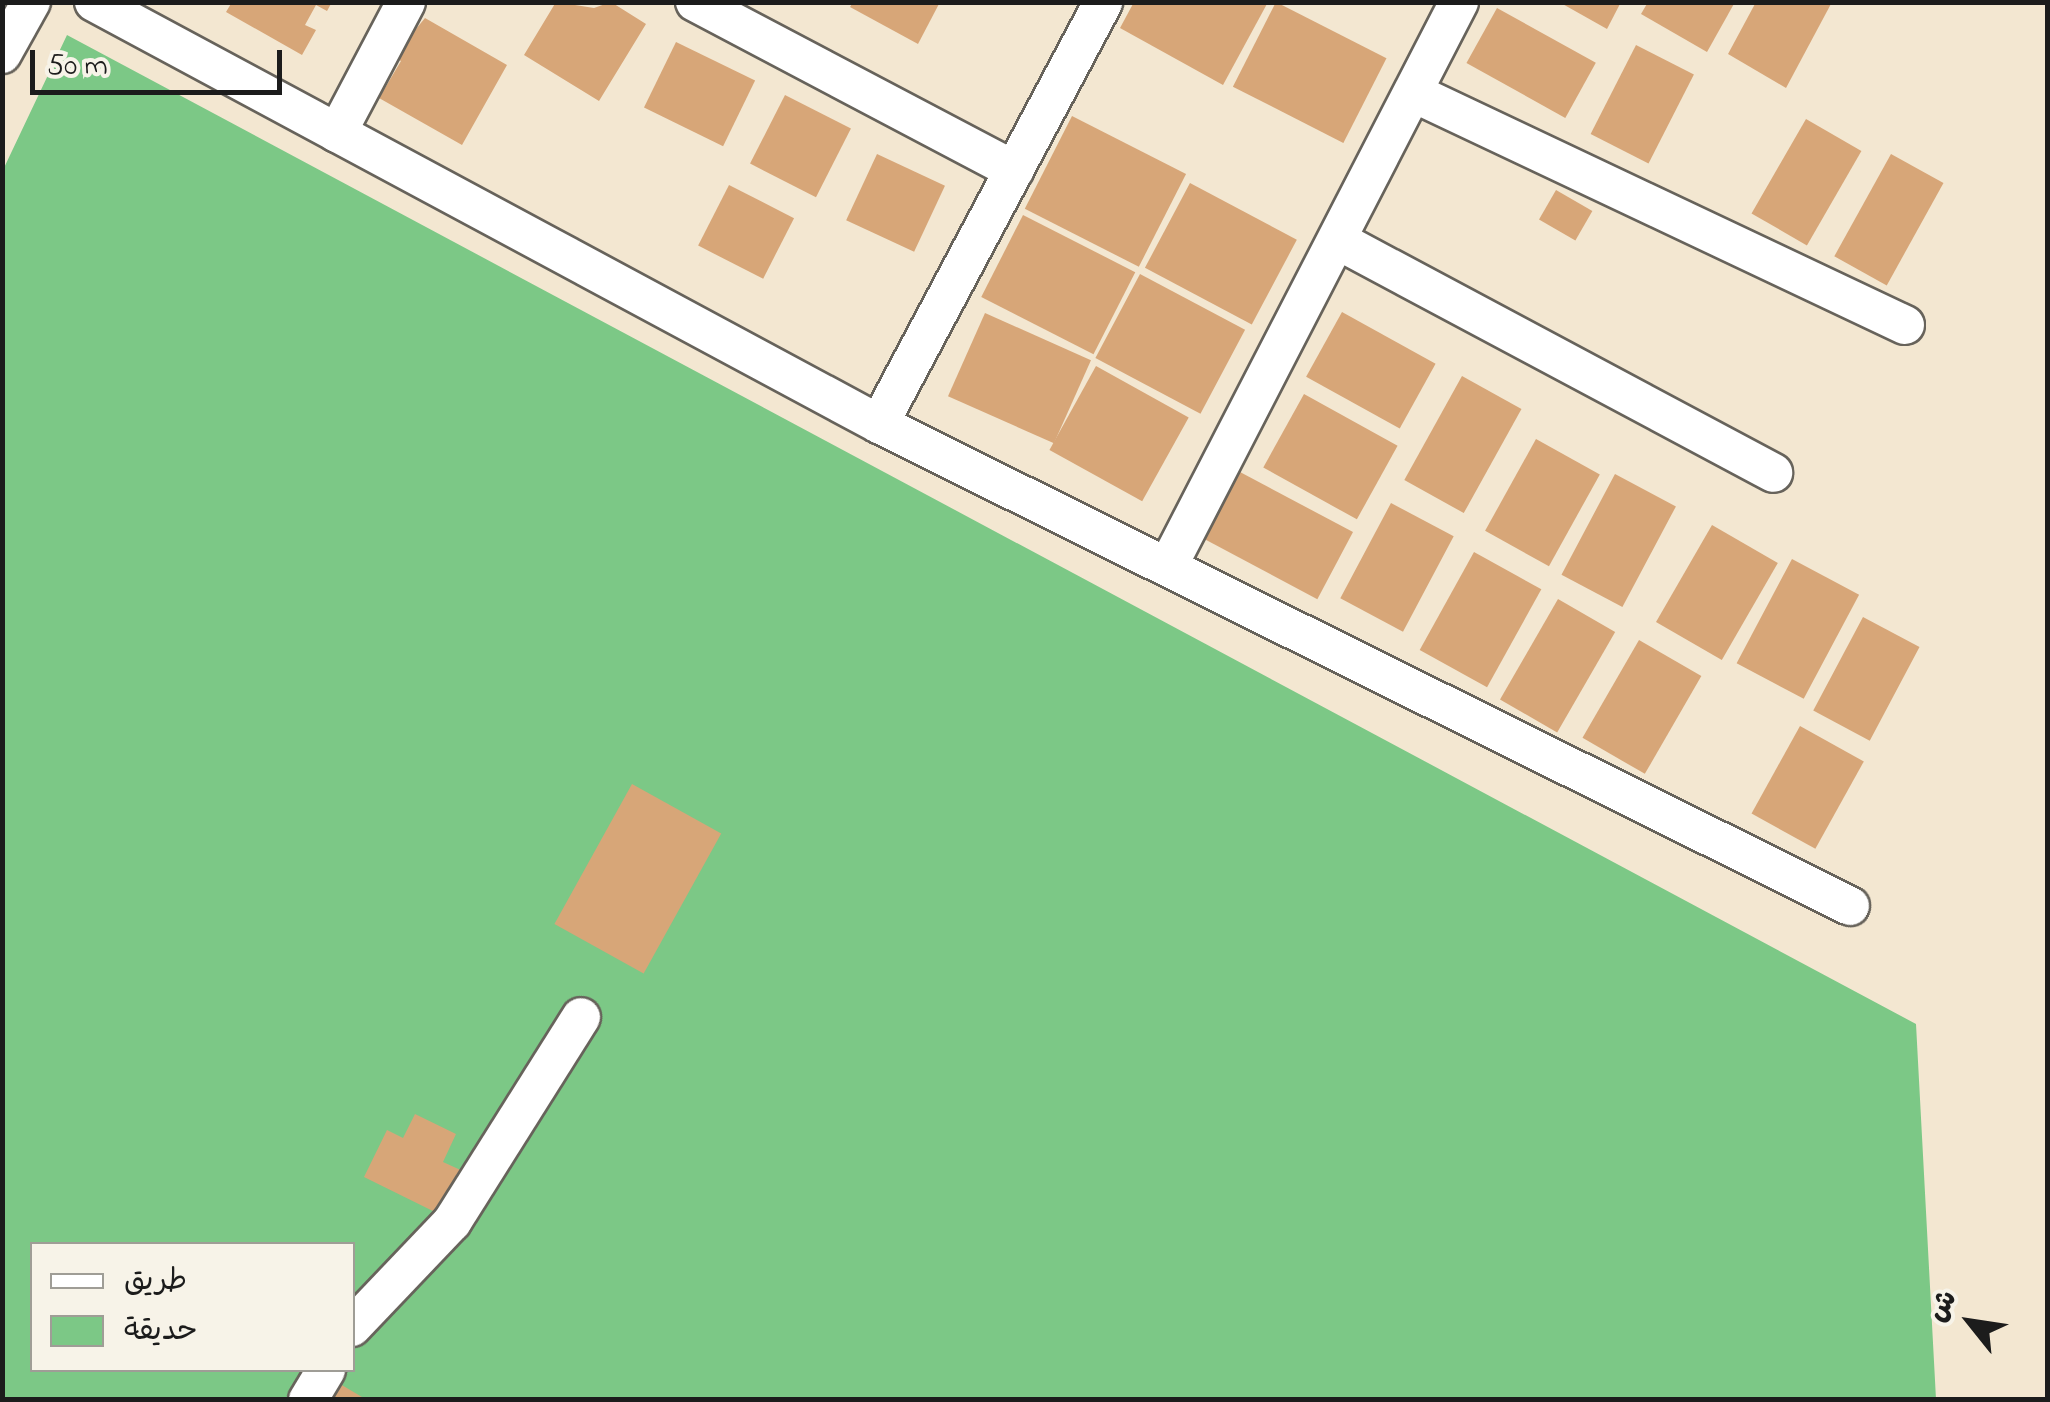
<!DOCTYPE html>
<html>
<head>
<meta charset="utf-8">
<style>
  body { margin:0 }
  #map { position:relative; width:2050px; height:1402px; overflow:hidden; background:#f3e7d1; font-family:"Indie Flower","Playpen Sans Arabic",sans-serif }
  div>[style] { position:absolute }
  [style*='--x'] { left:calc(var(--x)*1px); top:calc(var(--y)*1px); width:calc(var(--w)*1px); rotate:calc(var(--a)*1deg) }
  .green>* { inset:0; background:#7cc886 }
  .building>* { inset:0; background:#d7a678; transform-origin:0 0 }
  .roads { filter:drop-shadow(2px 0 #67635b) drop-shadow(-2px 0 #67635b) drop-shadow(0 2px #67635b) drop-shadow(0 -2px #67635b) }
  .street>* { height:38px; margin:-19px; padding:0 19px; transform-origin:19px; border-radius:19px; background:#fff }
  span { translate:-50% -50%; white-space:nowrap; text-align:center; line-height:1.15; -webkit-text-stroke:8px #f7f3e8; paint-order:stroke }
  .frame { position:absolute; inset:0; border:5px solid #1c1c1c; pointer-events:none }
  .legend { position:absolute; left:30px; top:1242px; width:325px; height:130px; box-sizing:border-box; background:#f7f3e8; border:2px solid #9f9d96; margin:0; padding:12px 18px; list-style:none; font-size:30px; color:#1c1c1c }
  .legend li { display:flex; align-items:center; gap:20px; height:50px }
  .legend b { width:50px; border:2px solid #9f9d96 }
  .north { position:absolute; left:1920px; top:1272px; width:100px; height:100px; -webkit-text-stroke:8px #f7f3e8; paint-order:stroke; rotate:300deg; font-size:28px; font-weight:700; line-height:40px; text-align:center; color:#1c1c1c }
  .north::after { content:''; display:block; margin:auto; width:35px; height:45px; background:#1c1c1c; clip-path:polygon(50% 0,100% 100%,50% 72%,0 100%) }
  .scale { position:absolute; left:30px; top:50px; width:252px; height:45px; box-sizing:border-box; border:5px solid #1c1c1c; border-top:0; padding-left:12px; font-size:30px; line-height:35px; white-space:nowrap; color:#1c1c1c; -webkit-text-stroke:8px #f7f3e8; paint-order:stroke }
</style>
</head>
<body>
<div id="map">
  <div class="green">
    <div style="clip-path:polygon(evenodd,67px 35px,1916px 1024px,1936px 1399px,3px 1399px,2px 172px,67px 35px,32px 1244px,352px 1244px,352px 1370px,32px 1370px,32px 1244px)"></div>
  </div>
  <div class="building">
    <div style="clip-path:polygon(232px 2px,332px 2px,327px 11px,316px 5px,305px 25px,316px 30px,302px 55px,226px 12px)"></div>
    <div style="clip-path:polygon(556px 2px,594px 8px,611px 2px,646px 24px,599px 101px,524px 55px)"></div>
    <div style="clip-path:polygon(853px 2px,940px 2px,918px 44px,850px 7px)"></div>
    <div style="clip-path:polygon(1134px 2px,1268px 2px,1223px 85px,1120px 28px)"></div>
    <div style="left:1276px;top:2px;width:124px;height:95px;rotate:27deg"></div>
    <div style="clip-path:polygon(1559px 2px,1621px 2px,1607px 29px)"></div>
    <div style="clip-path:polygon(1648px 2px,1735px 2px,1707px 52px,1641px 14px)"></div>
    <div style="clip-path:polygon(1756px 2px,1832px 2px,1786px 88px,1728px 54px)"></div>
    <div style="left:1497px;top:8px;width:113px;height:63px;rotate:29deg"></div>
    <div style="clip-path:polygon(425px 18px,507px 65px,462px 145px,379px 98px,401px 61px,393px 57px)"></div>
    <div style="left:676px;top:42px;width:88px;height:73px;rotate:26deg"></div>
    <div style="left:1636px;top:45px;width:65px;height:100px;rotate:27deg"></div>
    <div style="left:785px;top:95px;width:74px;height:77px;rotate:27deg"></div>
    <div style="left:1072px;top:116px;width:128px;height:104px;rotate:27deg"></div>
    <div style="left:1806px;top:119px;width:64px;height:109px;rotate:30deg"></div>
    <div style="left:877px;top:154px;width:75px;height:73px;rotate:25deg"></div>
    <div style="left:1891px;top:154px;width:60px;height:117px;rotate:29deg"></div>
    <div style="left:1190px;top:183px;width:121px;height:96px;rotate:28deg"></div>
    <div style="left:729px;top:185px;width:73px;height:68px;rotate:27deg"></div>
    <div style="left:1556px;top:190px;width:42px;height:34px;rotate:30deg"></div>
    <div style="left:1023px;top:215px;width:126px;height:92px;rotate:27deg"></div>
    <div style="left:1140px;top:274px;width:119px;height:95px;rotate:28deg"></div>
    <div style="left:1342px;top:312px;width:107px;height:74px;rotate:29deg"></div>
    <div style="left:985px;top:313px;width:116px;height:91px;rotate:24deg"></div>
    <div style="left:1096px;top:366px;width:106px;height:96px;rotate:29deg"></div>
    <div style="left:1462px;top:376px;width:68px;height:119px;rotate:29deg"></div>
    <div style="left:1304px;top:394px;width:107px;height:84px;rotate:29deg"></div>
    <div style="left:1536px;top:439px;width:73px;height:105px;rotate:29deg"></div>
    <div style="left:1240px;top:472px;width:128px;height:76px;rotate:28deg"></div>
    <div style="left:1615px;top:474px;width:69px;height:114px;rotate:28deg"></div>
    <div style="left:1391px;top:503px;width:71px;height:108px;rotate:28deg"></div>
    <div style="left:1712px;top:525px;width:76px;height:112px;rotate:30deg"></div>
    <div style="left:1474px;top:552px;width:77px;height:112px;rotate:29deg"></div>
    <div style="left:1792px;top:559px;width:76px;height:118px;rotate:28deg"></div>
    <div style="left:1558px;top:599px;width:66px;height:116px;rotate:30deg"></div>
    <div style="left:1863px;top:617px;width:64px;height:106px;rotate:28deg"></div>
    <div style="left:1639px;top:640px;width:72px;height:113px;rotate:30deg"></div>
    <div style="left:1800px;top:726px;width:73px;height:100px;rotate:29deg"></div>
    <div style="left:632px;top:784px;width:102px;height:160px;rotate:29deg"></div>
    <div style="clip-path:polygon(415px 1114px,456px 1134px,443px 1162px,465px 1172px,443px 1216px,364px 1177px,387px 1130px,403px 1138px)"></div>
    <div style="clip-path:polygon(330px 1378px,367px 1400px,318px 1400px)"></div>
  </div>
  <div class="roads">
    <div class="street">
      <div style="--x:94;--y:2;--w:891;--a:28.26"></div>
      <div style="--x:879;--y:424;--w:1084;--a:26.4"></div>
      <div style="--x:695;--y:2;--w:361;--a:27.8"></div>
      <div style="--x:2;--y:54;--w:60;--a:-60.9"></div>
      <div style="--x:1414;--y:93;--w:543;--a:25.29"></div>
      <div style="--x:337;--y:133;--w:148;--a:-62.2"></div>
      <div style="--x:1341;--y:242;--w:490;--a:28.1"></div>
      <div style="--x:879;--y:424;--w:478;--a:-62"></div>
      <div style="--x:1168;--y:566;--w:635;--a:-62.71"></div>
      <div style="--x:352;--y:1327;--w:145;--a:-46.4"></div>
      <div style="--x:452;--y:1222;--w:242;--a:-57.8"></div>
      <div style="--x:308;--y:1400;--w:35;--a:-59"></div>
    </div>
  </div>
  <div class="frame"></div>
  <ul class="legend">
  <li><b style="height:12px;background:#fff"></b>طريق</li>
  <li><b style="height:28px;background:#7cc886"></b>حديقة</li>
  </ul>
  <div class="north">ش</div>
  <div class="scale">50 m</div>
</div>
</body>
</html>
